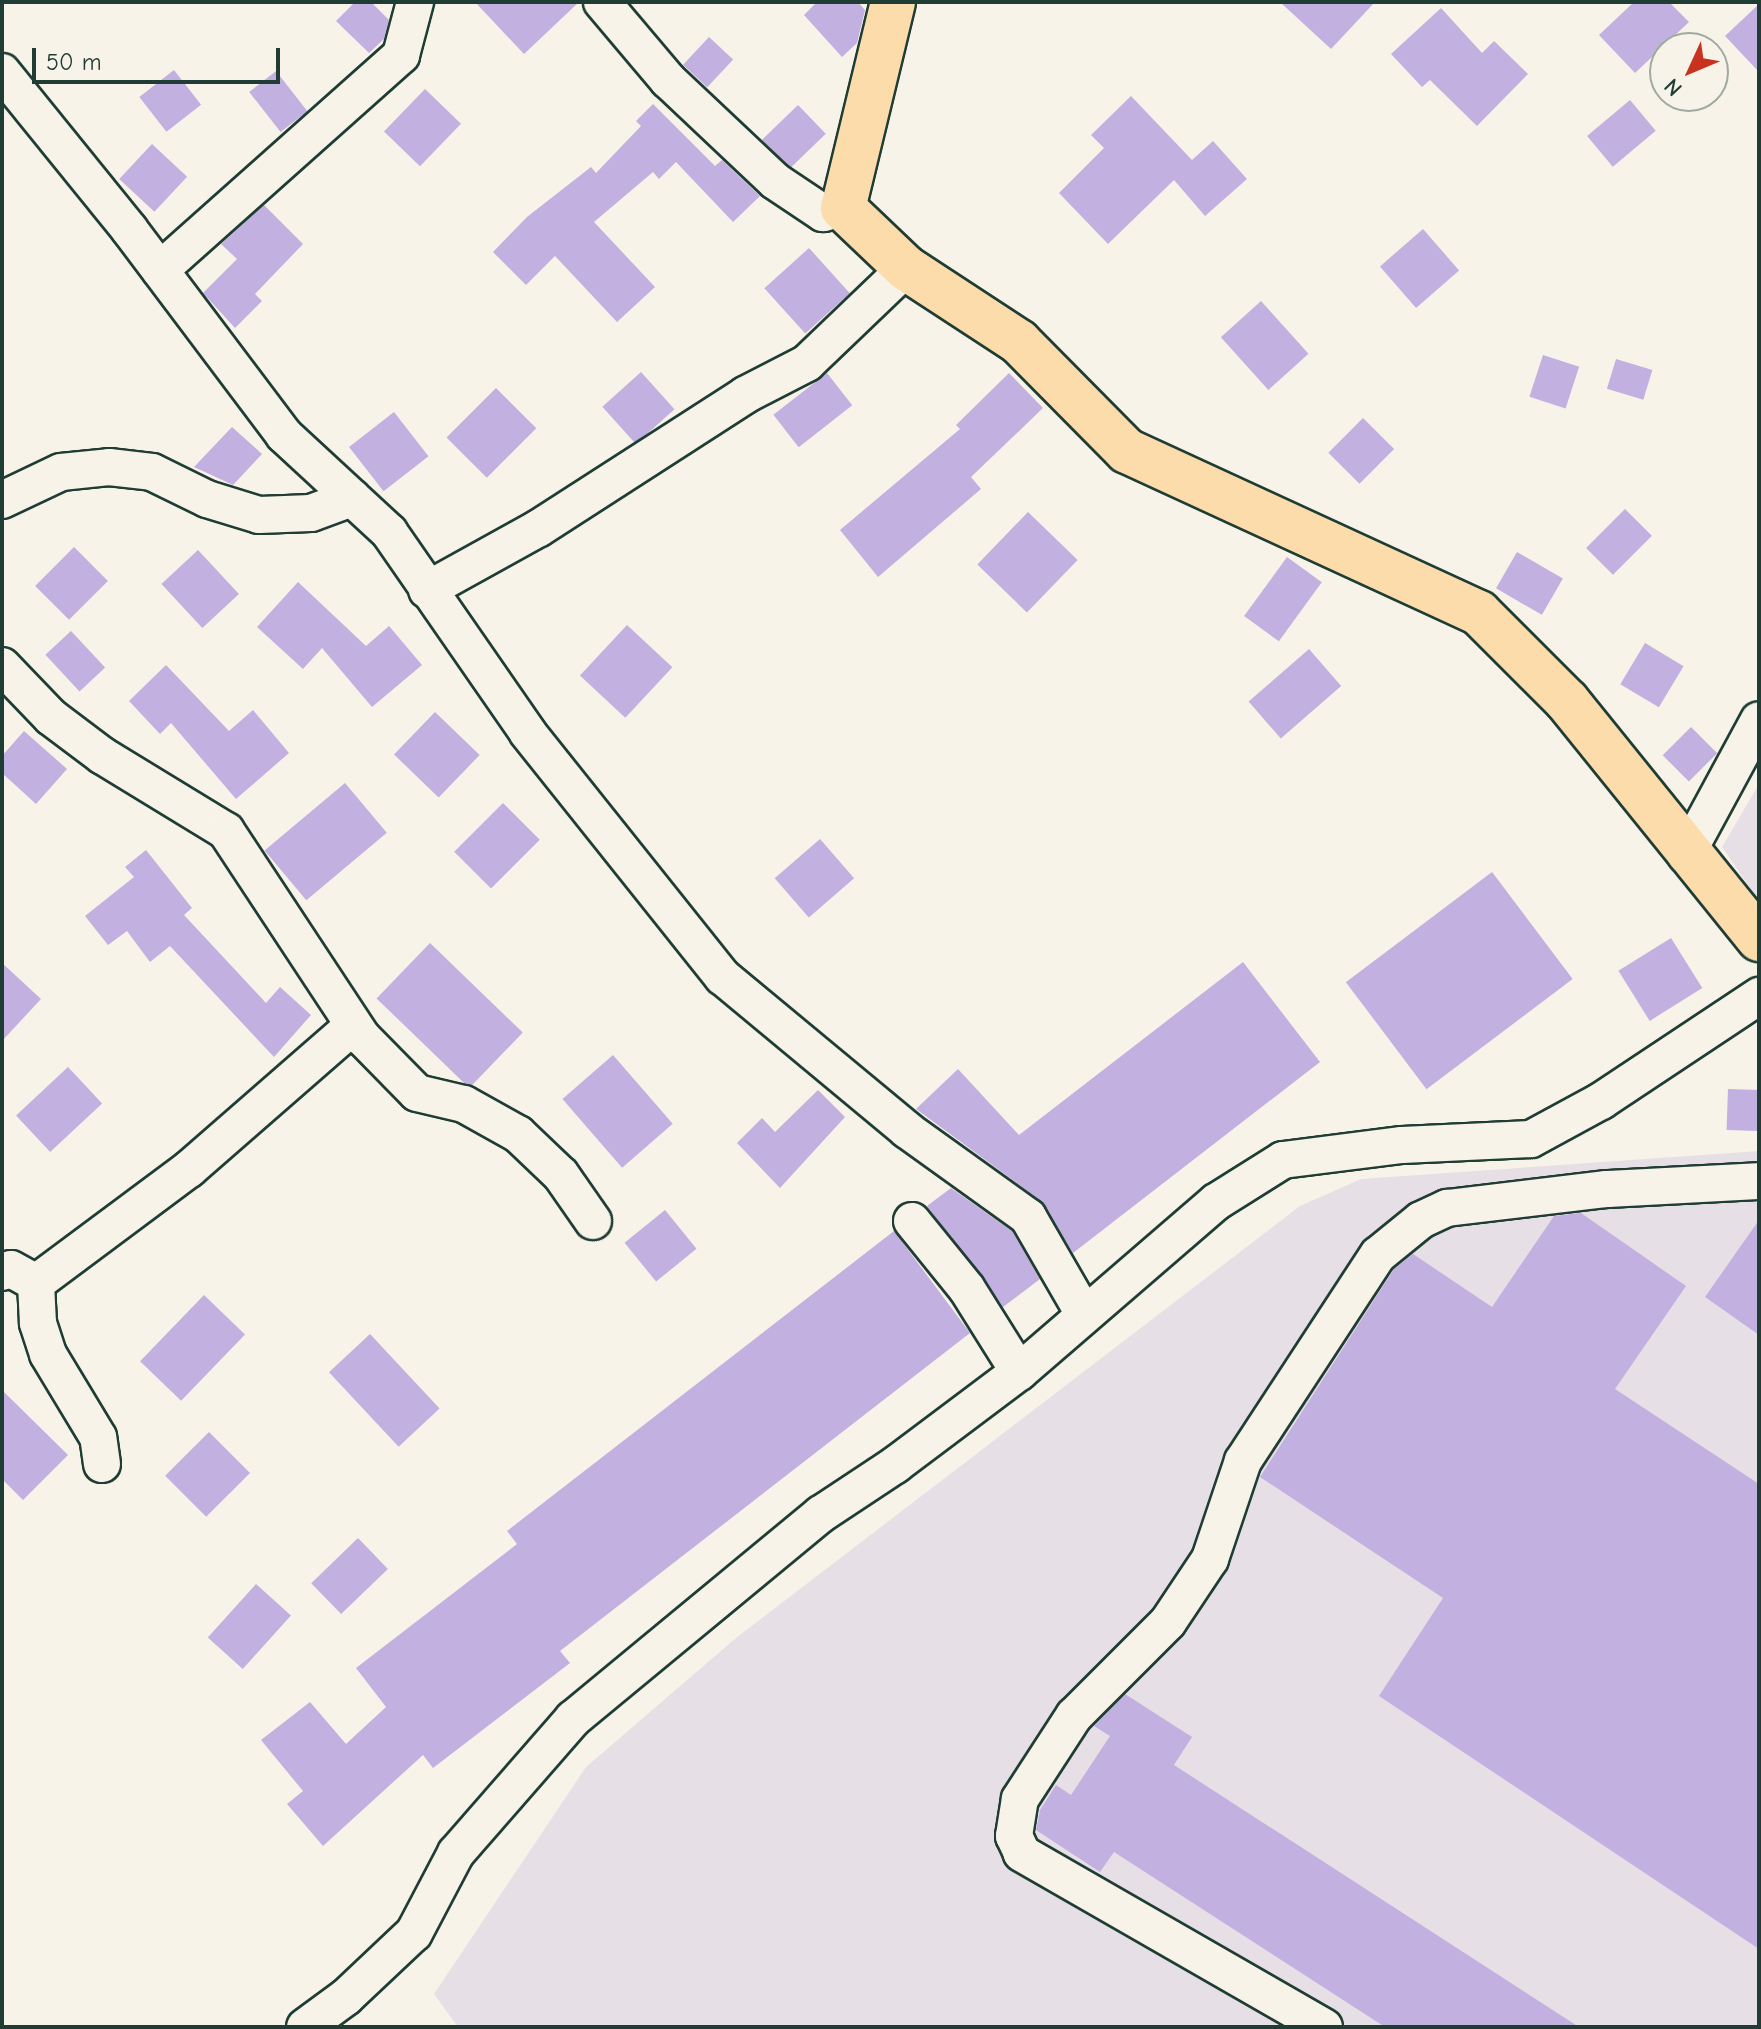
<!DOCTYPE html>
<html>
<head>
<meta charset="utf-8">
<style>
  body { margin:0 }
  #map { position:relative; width:1761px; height:2029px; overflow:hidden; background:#f7f3e8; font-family:"Comic Neue",sans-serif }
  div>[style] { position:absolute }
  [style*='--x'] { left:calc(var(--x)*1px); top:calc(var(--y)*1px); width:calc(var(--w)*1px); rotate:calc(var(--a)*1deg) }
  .built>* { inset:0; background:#e7dfe6 }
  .building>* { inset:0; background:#c2b0e0; transform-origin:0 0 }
  .roads { filter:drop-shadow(2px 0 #1f3d34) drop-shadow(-2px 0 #1f3d34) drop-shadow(0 2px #1f3d34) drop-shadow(0 -2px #1f3d34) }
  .minor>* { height:36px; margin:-18px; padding:0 18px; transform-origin:18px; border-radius:18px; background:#f7f3e8 }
  .major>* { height:44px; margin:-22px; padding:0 22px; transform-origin:22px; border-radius:22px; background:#fddcac }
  span { translate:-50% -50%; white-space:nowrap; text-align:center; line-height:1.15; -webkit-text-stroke:7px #f7f3e8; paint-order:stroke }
  .frame { position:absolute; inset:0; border:4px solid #1f3d34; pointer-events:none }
  .north { position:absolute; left:1649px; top:32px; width:80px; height:80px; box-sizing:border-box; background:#f7f3e8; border:2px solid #a1aaa0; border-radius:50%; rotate:226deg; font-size:22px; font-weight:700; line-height:32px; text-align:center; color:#1f3d34 }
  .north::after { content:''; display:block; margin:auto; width:28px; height:36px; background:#c8321e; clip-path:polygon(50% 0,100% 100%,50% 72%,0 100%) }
  .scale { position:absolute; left:32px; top:48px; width:248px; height:36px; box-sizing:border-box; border:4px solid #1f3d34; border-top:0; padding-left:10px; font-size:24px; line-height:28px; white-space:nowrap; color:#1f3d34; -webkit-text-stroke:6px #f7f3e8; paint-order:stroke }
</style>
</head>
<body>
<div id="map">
  <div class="built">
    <div style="clip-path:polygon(1759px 784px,1759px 901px,1722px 847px)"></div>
    <div style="clip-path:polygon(1759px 1151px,1759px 2027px,458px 2027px,434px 1994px,586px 1767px,736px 1638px,1300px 1206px,1361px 1179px)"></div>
  </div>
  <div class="building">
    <div style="clip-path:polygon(355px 2px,371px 2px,389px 20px,384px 39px,369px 53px,336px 21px)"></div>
    <div style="clip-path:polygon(475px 2px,579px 2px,524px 54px)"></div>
    <div style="clip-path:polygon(817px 2px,858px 2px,865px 10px,857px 43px,842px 57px,804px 15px)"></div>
    <div style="clip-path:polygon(1280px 2px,1375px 2px,1331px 49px)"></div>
    <div style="clip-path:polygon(1634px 2px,1669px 2px,1689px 22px,1635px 73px,1599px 35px)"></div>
    <div style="clip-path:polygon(1759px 4px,1759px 72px,1725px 36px)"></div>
    <div style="clip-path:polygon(1441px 8px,1482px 53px,1494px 41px,1528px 74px,1477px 126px,1430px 80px,1422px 87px,1391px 54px)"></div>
    <div style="left:709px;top:37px;width:33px;height:38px;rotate:43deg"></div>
    <div style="left:174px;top:70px;width:44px;height:44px;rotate:52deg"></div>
    <div style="left:276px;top:71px;width:51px;height:34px;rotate:52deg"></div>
    <div style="left:425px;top:89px;width:50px;height:59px;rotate:44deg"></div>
    <div style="clip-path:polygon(1131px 96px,1192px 160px,1213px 141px,1247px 179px,1205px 216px,1174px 180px,1108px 244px,1059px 193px,1104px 148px,1091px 135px)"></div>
    <div style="left:1630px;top:100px;width:40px;height:56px;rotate:50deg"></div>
    <div style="clip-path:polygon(653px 104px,715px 166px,722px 160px,760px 196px,733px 222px,676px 162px,659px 179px,653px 172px,594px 222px,655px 287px,617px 322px,555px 256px,526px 285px,493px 252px,527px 217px,591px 167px,596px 173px,641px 126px,636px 121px)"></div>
    <div style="left:798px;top:105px;width:40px;height:50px;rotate:46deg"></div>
    <div style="left:152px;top:144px;width:48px;height:48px;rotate:43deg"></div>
    <div style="clip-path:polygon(264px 205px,303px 244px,255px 294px,262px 301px,235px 328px,203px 293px,237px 259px,221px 244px)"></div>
    <div style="left:1423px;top:229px;width:55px;height:57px;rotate:49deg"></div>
    <div style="left:809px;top:248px;width:61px;height:60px;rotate:48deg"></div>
    <div style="left:1261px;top:301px;width:71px;height:54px;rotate:48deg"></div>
    <div style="left:1543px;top:355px;width:38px;height:44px;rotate:18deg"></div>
    <div style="left:1616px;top:359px;width:38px;height:31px;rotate:17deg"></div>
    <div style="left:641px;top:372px;width:50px;height:52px;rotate:48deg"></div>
    <div style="left:827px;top:373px;width:41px;height:68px;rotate:52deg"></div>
    <div style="clip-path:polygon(1009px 373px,1043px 408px,971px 477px,981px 489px,878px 577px,840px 530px,960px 429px,956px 425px)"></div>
    <div style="left:496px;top:388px;width:57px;height:70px;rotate:45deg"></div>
    <div style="left:394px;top:412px;width:56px;height:57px;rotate:52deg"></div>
    <div style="left:1363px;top:418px;width:44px;height:49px;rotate:45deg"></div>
    <div style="clip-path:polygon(232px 427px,262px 454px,233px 485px,194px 467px)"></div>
    <div style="left:1625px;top:509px;width:38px;height:55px;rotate:45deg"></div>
    <div style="left:1028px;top:512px;width:69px;height:73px;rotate:44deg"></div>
    <div style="left:74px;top:547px;width:48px;height:55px;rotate:45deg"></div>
    <div style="left:198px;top:550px;width:60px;height:50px;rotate:47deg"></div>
    <div style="left:1517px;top:552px;width:53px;height:42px;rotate:30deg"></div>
    <div style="left:1287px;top:557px;width:43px;height:73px;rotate:36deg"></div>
    <div style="clip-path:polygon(298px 582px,366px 646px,389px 626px,422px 665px,372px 707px,322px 648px,303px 669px,257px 627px)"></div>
    <div style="left:627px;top:625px;width:62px;height:69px;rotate:43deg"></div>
    <div style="left:71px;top:631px;width:50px;height:35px;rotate:47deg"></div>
    <div style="left:1645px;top:643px;width:45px;height:48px;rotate:31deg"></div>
    <div style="left:1309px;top:649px;width:49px;height:80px;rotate:49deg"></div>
    <div style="clip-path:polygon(166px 665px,229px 731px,253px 710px,289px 753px,236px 799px,171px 723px,160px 734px,129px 701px)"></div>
    <div style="left:435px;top:712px;width:62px;height:59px;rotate:44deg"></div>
    <div style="left:1691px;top:727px;width:37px;height:40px;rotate:45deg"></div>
    <div style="clip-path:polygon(24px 731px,67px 769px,36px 804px,2px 773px,2px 756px)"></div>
    <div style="left:345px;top:783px;width:65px;height:105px;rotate:50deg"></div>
    <div style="left:503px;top:803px;width:52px;height:69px;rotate:45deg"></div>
    <div style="left:820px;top:839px;width:52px;height:60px;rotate:49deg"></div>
    <div style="clip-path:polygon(146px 850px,192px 908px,184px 915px,266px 1003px,280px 987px,311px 1015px,274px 1057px,170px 946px,150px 962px,127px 931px,108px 945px,85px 916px,134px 877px,125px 867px)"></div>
    <div style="left:1492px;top:872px;width:134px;height:183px;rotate:53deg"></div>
    <div style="left:1671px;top:938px;width:59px;height:62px;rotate:58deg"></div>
    <div style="left:430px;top:943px;width:129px;height:77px;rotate:44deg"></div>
    <div style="clip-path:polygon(1243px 962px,1320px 1062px,1073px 1253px,1040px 1200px,916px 1109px,958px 1069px,1019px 1135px)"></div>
    <div style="clip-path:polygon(2px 963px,41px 999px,2px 1041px)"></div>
    <div style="left:613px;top:1055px;width:91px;height:67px;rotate:49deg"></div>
    <div style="left:68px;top:1067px;width:50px;height:71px;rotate:47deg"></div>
    <div style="left:1728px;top:1089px;width:31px;height:41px;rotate:2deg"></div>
    <div style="clip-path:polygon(818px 1090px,845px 1117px,780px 1188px,737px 1143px,762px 1118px,775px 1132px)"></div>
    <div style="clip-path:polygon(951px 1188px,1012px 1231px,1040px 1279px,1003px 1307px,927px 1206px)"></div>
    <div style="left:665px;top:1210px;width:50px;height:52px;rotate:51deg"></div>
    <div style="clip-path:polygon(1581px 1213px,1686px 1286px,1615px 1389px,1759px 1484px,1759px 1949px,1379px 1696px,1443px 1598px,1260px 1477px,1394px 1269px,1413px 1254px,1492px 1307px,1554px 1216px)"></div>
    <div style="clip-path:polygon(1759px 1220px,1759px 1335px,1705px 1297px)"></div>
    <div style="clip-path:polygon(894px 1231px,970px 1333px,560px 1651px,570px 1663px,433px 1768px,423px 1755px,323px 1846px,287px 1804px,303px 1791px,261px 1740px,310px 1702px,346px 1744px,386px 1707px,356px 1668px,517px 1544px,507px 1531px)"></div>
    <div style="left:204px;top:1295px;width:57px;height:92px;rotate:44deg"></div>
    <div style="left:370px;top:1334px;width:102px;height:56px;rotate:47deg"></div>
    <div style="clip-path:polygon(2px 1390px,68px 1455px,23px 1500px,2px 1479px)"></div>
    <div style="left:209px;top:1432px;width:58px;height:62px;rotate:45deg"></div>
    <div style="left:358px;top:1538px;width:43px;height:65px;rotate:46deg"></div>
    <div style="left:256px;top:1584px;width:47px;height:72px;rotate:42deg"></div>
    <div style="clip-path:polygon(1125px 1694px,1192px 1737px,1174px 1765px,1579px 2027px,1385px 2027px,1114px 1852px,1100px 1872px,1036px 1830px,1040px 1810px,1056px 1785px,1071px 1795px,1110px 1736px,1094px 1726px)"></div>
  </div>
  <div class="roads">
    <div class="minor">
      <div style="--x:602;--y:2;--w:102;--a:49.8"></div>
      <div style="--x:668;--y:80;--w:147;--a:43.3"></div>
      <div style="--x:775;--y:181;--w:58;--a:33.7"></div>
      <div style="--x:823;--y:213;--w:21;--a:-14"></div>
      <div style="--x:2;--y:72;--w:202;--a:51"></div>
      <div style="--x:129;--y:229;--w:258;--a:53"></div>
      <div style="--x:284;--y:435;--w:143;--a:42.7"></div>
      <div style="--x:389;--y:532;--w:244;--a:55.3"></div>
      <div style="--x:528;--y:733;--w:312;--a:51.4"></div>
      <div style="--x:723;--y:977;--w:239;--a:39.7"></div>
      <div style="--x:907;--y:1130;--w:149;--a:35.7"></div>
      <div style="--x:1028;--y:1217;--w:112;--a:60"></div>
      <div style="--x:160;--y:270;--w:323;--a:-41.7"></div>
      <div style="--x:401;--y:55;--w:55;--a:-75.2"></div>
      <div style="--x:2;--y:500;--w:65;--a:-25.4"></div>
      <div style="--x:61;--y:472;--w:48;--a:-5.9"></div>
      <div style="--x:109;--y:467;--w:43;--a:6.6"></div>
      <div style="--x:152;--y:472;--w:61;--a:26.1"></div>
      <div style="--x:207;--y:499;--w:54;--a:17.1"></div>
      <div style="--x:259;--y:515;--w:52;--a:-2.2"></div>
      <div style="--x:311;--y:513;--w:44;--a:-20.1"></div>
      <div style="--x:427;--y:590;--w:128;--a:-29"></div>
      <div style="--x:539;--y:528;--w:245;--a:-32.8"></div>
      <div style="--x:745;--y:395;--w:70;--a:-27.3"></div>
      <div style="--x:807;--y:363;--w:137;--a:-43.8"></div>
      <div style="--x:2;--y:666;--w:71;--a:46.1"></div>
      <div style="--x:51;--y:717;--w:65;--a:36.9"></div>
      <div style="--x:103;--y:756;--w:144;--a:31.4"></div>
      <div style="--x:226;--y:831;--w:247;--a:56.6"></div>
      <div style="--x:362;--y:1037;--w:78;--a:45.5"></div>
      <div style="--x:417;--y:1093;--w:48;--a:13.2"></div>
      <div style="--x:464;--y:1104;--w:62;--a:29.1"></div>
      <div style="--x:518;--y:1134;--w:59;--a:43.6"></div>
      <div style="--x:561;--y:1175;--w:56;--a:55.2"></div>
      <div style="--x:1686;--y:855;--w:153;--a:-61.6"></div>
      <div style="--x:912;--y:1221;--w:87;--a:51"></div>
      <div style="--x:967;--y:1289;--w:98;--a:57.9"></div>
      <div style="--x:2;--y:1272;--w:9;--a:-18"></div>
      <div style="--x:11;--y:1269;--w:29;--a:29"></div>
      <div style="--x:102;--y:1464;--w:27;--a:-98"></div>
      <div style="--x:98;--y:1437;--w:97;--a:-121.1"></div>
      <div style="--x:48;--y:1354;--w:33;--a:-108"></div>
      <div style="--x:38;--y:1323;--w:40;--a:-92.9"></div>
      <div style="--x:36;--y:1283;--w:191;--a:-36.7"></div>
      <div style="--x:189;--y:1169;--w:218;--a:-41.1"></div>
      <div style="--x:305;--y:2027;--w:51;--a:-36.2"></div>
      <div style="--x:346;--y:1997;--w:93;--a:-43.3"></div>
      <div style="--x:414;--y:1933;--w:90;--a:-62.3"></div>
      <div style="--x:456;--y:1853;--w:178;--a:-48.9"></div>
      <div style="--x:573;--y:1719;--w:322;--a:-39.6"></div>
      <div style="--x:821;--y:1514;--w:89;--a:-33.5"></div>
      <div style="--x:895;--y:1465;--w:155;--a:-36.9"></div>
      <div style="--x:1019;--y:1372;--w:260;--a:-40.8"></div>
      <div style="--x:1216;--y:1202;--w:79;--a:-32.1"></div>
      <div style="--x:1283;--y:1160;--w:120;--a:-7.2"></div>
      <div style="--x:1402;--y:1145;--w:129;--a:-2.7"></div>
      <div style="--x:1531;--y:1139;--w:80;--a:-28.5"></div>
      <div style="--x:1601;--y:1101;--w:190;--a:-33.6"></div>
      <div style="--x:1324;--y:2027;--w:349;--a:-150.1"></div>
      <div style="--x:1022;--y:1853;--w:19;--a:-115"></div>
      <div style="--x:1014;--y:1836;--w:37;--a:-81"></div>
      <div style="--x:1020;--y:1799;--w:99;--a:-57"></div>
      <div style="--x:1074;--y:1716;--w:133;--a:-45"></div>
      <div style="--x:1168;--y:1622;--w:76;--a:-56.3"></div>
      <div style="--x:1210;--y:1559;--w:103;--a:-71.4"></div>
      <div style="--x:1243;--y:1461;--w:246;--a:-56.8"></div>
      <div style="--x:1378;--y:1255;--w:55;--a:-39.1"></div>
      <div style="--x:1421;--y:1220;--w:29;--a:-25"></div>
      <div style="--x:1447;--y:1208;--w:161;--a:-6.8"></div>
      <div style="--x:1607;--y:1189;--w:152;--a:-3"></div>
    </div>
    <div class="major">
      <div style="--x:893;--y:2;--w:212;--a:103.6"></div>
      <div style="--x:843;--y:208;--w:87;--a:43.6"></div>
      <div style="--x:906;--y:268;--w:135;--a:33.2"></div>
      <div style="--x:1019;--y:342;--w:153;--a:45.3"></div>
      <div style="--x:1127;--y:451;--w:387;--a:24.7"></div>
      <div style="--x:1479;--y:613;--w:124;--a:45"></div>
      <div style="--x:1567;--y:701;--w:306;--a:51.1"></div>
    </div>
  </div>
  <div class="frame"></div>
  <div class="north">N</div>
  <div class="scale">50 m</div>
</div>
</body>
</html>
